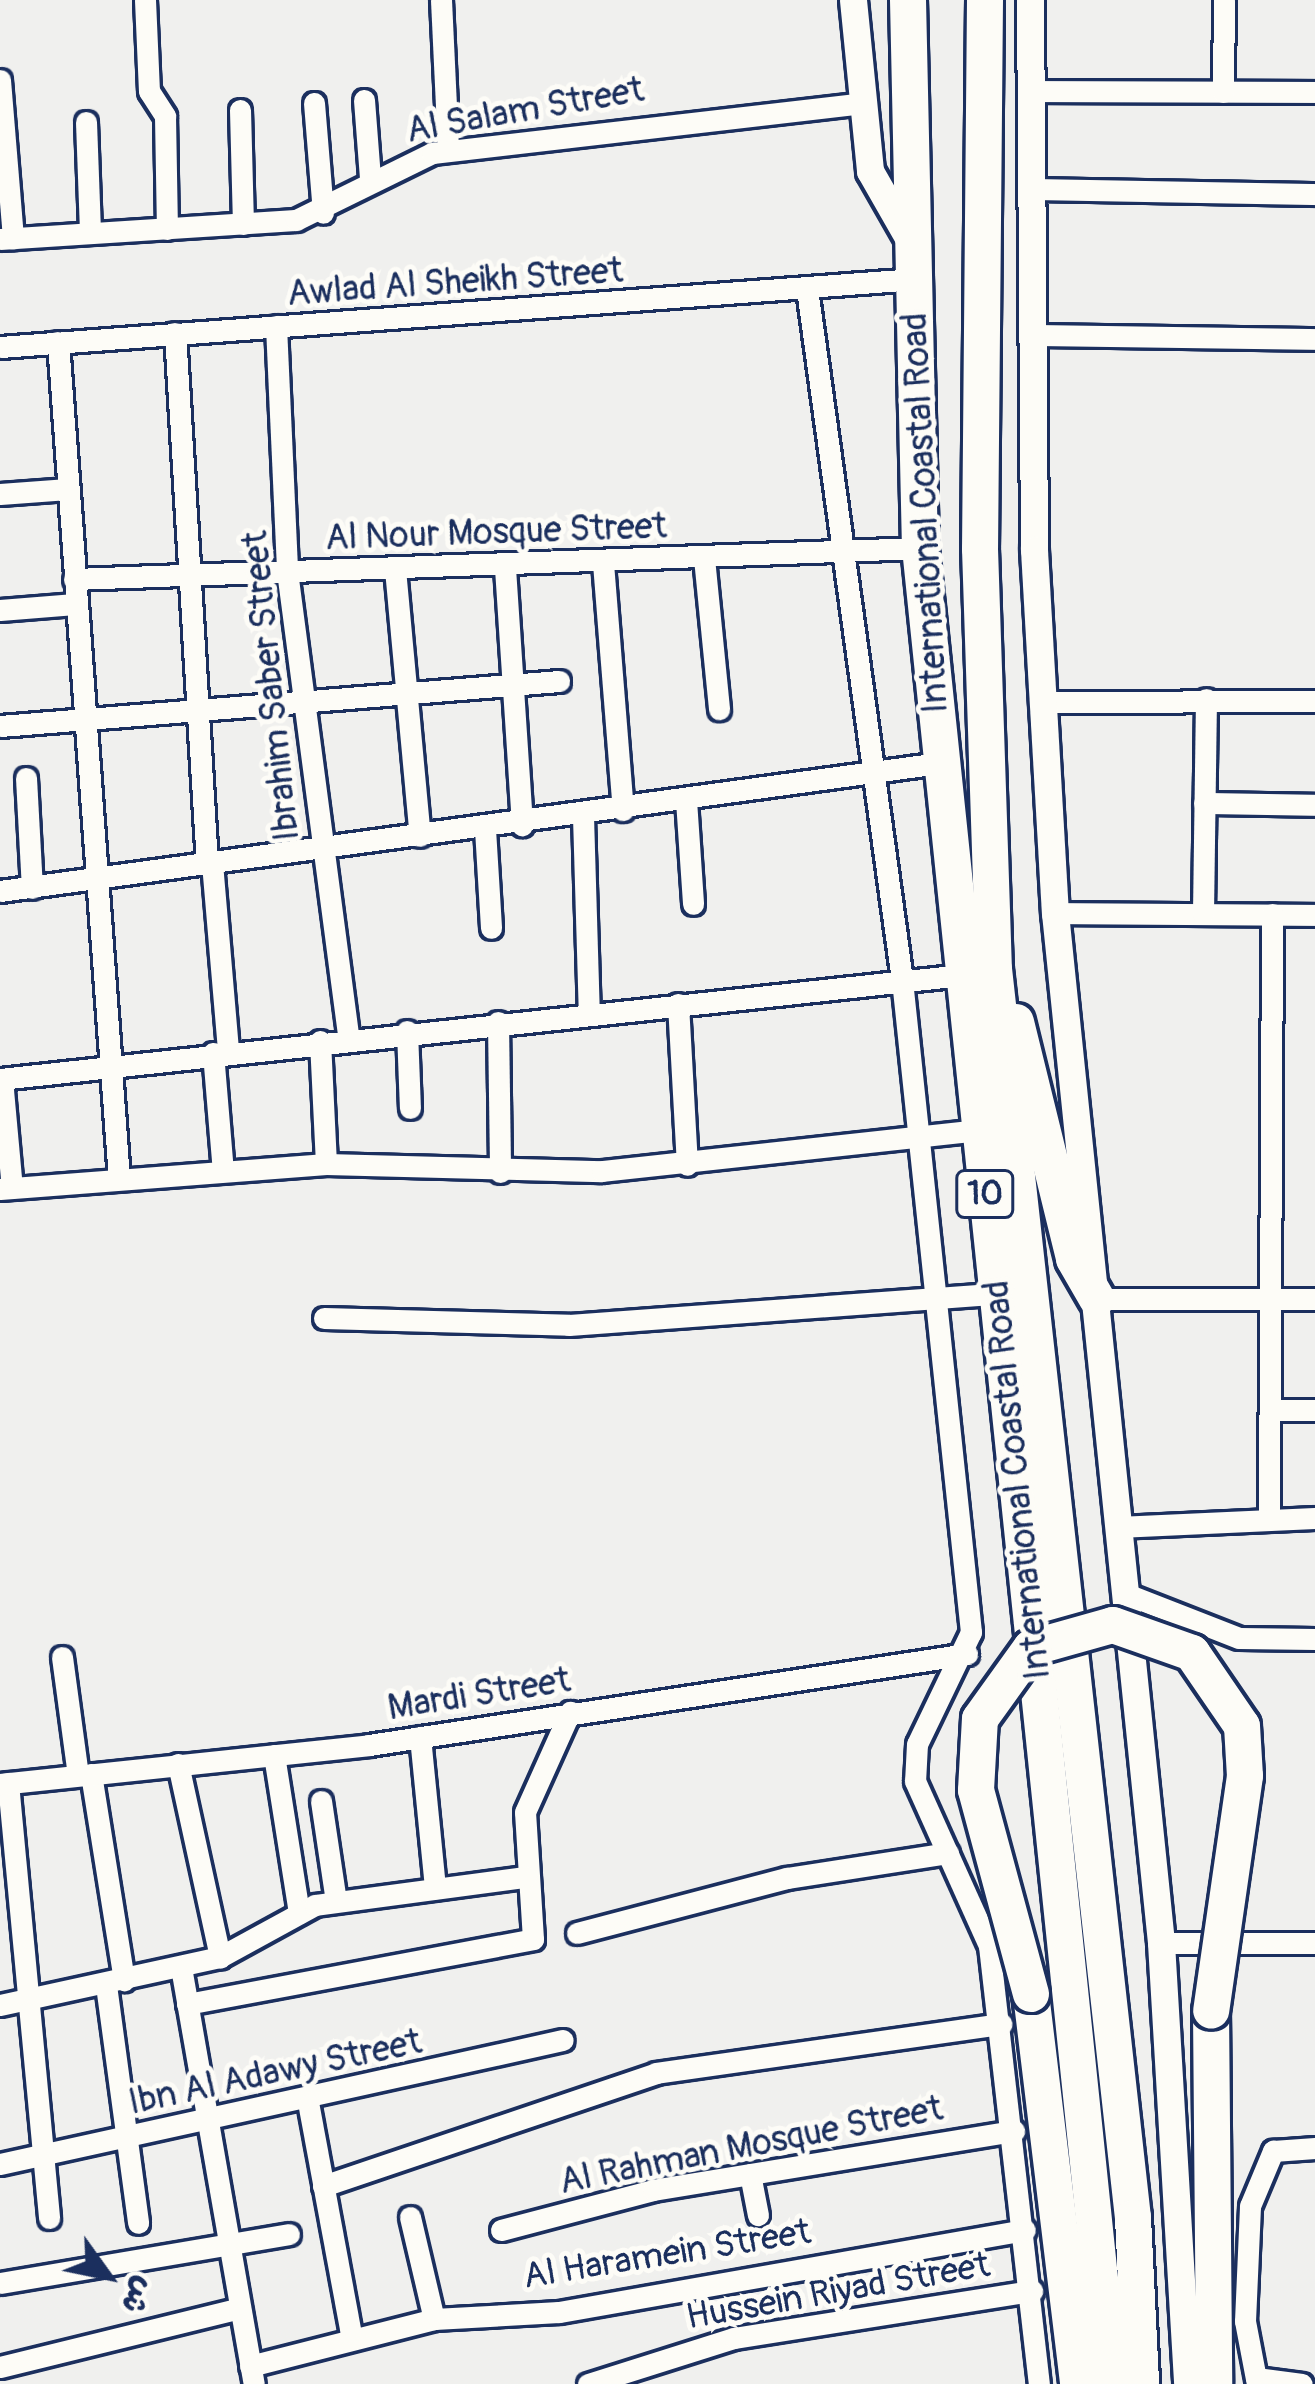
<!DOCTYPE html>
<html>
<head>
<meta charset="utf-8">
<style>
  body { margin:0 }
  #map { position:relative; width:1315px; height:2384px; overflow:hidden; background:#f0f0ee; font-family:Pangolin,"Playpen Sans Arabic",sans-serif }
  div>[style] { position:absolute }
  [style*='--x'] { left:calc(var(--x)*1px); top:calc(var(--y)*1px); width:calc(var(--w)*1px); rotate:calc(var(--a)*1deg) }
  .roads { filter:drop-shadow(3px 0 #1b2f5e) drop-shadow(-3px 0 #1b2f5e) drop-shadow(0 3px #1b2f5e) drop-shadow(0 -3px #1b2f5e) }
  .minor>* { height:21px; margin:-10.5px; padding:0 10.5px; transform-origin:10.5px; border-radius:10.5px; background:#fdfcf7 }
  .tertiary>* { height:27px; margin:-13.5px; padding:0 13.5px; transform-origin:13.5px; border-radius:13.5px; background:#fdfcf7 }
  .trunk>* { height:36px; margin:-18px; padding:0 18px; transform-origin:18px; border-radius:18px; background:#fdfcf7 }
  .bridges { filter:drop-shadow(3px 0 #1b2f5e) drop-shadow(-3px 0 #1b2f5e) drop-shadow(0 3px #1b2f5e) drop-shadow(0 -3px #1b2f5e) }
  .trunk-bridge>* { height:36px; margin:-18px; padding:0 18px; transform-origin:18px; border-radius:18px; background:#fdfcf7 }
  span { translate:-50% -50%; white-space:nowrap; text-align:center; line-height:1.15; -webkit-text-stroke:10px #fdfcf7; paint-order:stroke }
  .shield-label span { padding:3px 9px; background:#fdfcf7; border:3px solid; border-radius:9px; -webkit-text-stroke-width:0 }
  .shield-label { font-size:33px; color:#1b2f5e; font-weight:700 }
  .street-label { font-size:36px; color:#1b2f5e }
  .north { position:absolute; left:48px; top:2216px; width:120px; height:120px; -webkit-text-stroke:9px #fdfcf7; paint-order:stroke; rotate:123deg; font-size:33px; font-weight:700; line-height:48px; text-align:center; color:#1b2f5e }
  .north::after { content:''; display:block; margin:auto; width:42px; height:54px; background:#1b2f5e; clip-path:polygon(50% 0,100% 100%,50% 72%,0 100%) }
</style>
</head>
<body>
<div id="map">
  <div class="roads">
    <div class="minor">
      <div style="--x:145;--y:0;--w:91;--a:87.5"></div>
      <div style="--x:149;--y:91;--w:30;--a:57"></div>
      <div style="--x:165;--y:116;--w:113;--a:89"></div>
      <div style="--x:441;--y:0;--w:150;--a:87.3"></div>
      <div style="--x:0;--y:80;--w:159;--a:85.3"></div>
      <div style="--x:1030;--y:91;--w:285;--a:0.2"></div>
      <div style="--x:1223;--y:92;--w:92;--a:-89.4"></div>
      <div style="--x:364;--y:100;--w:78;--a:85.6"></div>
      <div style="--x:314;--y:103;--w:110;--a:85.3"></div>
      <div style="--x:240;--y:110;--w:114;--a:88.5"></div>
      <div style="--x:86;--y:122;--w:111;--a:87.9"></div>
      <div style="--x:1030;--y:189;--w:285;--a:1"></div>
      <div style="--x:0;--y:239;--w:297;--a:-3.7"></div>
      <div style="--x:296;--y:220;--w:152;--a:-26.2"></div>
      <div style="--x:432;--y:153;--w:432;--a:-6.6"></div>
      <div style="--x:807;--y:289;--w:697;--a:82.17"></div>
      <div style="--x:902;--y:980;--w:656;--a:83.96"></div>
      <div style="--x:971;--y:1632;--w:124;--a:115.7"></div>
      <div style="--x:917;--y:1744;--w:37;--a:93"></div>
      <div style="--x:915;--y:1781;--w:181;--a:65.8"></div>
      <div style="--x:989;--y:1946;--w:441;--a:83.5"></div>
      <div style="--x:276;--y:326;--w:245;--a:87.4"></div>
      <div style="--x:287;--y:571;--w:470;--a:82.5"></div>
      <div style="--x:175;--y:333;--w:532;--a:86.55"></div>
      <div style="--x:1030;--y:335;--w:285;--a:0.8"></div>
      <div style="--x:58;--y:342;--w:838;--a:85.83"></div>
      <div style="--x:0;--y:347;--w:917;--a:-4.25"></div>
      <div style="--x:0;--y:494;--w:68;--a:-4.2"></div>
      <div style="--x:704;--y:558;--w:152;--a:84.3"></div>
      <div style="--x:603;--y:563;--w:248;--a:85.4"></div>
      <div style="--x:505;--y:568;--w:258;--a:86.2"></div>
      <div style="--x:395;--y:569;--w:268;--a:84.7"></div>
      <div style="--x:74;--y:579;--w:847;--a:-2.1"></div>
      <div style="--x:0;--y:610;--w:75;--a:-4.6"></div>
      <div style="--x:1041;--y:702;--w:274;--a:-0.2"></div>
      <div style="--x:0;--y:726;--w:561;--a:-4.6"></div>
      <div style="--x:26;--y:778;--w:110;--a:86.9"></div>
      <div style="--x:686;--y:800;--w:104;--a:86.1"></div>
      <div style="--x:1204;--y:803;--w:111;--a:1"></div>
      <div style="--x:583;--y:816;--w:197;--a:88.3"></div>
      <div style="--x:485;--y:829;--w:99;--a:86.5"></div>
      <div style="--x:212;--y:863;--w:189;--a:85.1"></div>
      <div style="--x:0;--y:891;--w:948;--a:-7.76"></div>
      <div style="--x:1055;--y:913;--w:260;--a:0.4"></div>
      <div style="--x:1203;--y:913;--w:214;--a:-89.2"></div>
      <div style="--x:678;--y:1004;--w:161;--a:86.8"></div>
      <div style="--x:498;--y:1022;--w:150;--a:89.2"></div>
      <div style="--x:407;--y:1031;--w:77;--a:87.8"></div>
      <div style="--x:320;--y:1041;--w:123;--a:87.2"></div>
      <div style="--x:213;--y:1053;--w:118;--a:85.2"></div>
      <div style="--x:0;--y:1079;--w:968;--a:-6.17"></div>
      <div style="--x:2;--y:1079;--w:109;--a:84.8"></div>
      <div style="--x:0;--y:1189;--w:327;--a:-4.4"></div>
      <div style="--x:326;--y:1164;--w:276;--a:1.5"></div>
      <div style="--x:602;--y:1171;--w:378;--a:-6.2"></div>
      <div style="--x:1097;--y:1299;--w:218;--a:0"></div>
      <div style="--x:324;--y:1318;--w:245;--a:1.6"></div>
      <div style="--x:569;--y:1325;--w:427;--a:-4.2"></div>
      <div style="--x:1270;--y:1410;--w:45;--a:0"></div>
      <div style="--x:1269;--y:1517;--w:603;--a:-89.71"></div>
      <div style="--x:1117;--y:1527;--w:198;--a:-2.6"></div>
      <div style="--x:1124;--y:1593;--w:123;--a:21.4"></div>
      <div style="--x:1239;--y:1638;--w:76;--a:0.8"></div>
      <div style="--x:62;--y:1657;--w:119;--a:82.3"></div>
      <div style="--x:420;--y:1737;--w:152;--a:84.3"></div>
      <div style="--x:274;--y:1755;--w:160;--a:81"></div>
      <div style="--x:178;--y:1764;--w:198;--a:77.7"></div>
      <div style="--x:91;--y:1774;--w:209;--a:80.9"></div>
      <div style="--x:8;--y:1783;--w:437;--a:84.6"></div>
      <div style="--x:0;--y:1784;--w:371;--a:-6"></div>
      <div style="--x:369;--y:1745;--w:605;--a:-8.65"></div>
      <div style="--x:321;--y:1801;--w:101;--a:81.5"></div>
      <div style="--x:577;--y:1933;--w:217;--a:-14.7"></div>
      <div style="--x:787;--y:1878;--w:163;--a:-8.8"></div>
      <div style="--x:1161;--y:1943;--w:154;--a:0"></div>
      <div style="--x:181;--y:1967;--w:423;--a:80.1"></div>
      <div style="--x:106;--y:1985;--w:240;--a:82.3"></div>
      <div style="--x:187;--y:2004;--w:352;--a:-10.6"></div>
      <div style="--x:533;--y:1939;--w:127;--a:-93.6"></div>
      <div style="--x:525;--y:1812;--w:110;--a:-65.8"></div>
      <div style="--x:0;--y:2005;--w:225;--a:-12.3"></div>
      <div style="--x:220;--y:1957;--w:108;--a:-28.7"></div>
      <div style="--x:315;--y:1905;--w:213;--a:-7.6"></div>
      <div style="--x:308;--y:2102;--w:241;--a:79.5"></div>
      <div style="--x:0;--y:2164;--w:576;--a:-12.42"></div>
      <div style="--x:750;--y:2174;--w:42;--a:79"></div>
      <div style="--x:323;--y:2186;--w:352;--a:-18.7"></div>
      <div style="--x:656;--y:2073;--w:349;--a:-8.1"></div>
      <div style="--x:410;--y:2217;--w:105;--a:76.8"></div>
      <div style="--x:501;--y:2230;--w:157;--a:-14.7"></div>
      <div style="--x:653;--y:2190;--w:366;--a:-9.3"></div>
      <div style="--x:0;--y:2283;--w:293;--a:-9.6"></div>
      <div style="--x:250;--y:2366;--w:190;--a:-14.3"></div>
      <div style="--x:434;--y:2319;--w:125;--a:-3.2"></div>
      <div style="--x:559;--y:2312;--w:473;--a:-10"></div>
      <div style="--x:0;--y:2367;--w:247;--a:-13.8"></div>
      <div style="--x:1256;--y:2378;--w:46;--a:7.4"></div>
      <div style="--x:588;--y:2384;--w:153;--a:-17.5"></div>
      <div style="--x:734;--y:2338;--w:302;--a:-9"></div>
      <div style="--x:1257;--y:2384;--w:64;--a:-100.8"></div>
      <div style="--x:1245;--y:2321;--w:115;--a:-87.5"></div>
      <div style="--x:1250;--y:2206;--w:60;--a:-67.3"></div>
      <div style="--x:1273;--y:2151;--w:42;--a:-4.1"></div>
    </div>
    <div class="tertiary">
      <div style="--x:853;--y:0;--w:172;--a:84.3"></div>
      <div style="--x:870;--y:171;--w:91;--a:60.3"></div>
      <div style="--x:1030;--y:0;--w:550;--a:89.58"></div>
      <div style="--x:1034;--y:550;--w:364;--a:86.7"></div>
      <div style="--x:1055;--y:913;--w:1035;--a:84.12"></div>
      <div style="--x:1161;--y:1943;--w:442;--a:86.6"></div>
    </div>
    <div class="trunk">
      <div style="--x:908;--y:0;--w:548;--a:88.75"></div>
      <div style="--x:920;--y:548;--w:1846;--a:84.06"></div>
      <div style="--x:985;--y:0;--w:549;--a:90.52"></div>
      <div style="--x:980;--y:549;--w:420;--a:88.1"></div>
      <div style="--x:994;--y:969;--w:1257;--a:83.65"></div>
      <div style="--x:1133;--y:2218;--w:166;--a:87.2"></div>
      <div style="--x:1016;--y:1022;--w:244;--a:76.2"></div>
      <div style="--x:1074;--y:1259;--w:46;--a:60.1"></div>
      <div style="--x:1031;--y:1994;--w:393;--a:83.1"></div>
      <div style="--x:1211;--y:2011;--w:373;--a:89.5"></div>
    </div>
  </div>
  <div class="bridges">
    <div class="trunk-bridge">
      <div style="--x:1031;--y:1994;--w:211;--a:-105.1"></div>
      <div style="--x:976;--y:1790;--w:71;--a:-86.8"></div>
      <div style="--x:980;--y:1719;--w:87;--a:-54.3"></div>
      <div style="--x:1031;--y:1648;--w:85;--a:-15.7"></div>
      <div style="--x:1113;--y:1625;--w:84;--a:19.5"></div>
      <div style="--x:1192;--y:1653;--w:88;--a:55.6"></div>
      <div style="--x:1242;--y:1726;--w:50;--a:86.6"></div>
      <div style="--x:1245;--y:1776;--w:237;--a:98.2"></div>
    </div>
  </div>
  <div class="shield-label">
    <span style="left:985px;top:1194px">10</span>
  </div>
  <div class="street-label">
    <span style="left:525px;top:110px;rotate:-10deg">Al Salam Street</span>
    <span style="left:455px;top:282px;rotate:-4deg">Awlad Al Sheikh Street</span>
    <span style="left:925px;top:513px;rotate:-93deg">International Coastal Road</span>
    <span style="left:496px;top:532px;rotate:-2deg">Al Nour Mosque Street</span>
    <span style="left:271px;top:686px;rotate:-96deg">Ibrahim Saber Street</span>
    <span style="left:1017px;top:1480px;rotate:-96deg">International Coastal Road</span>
    <span style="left:479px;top:1694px;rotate:-9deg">Mardi Street</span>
    <span style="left:275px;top:2072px;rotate:-12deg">Ibn Al Adawy Street</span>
    <span style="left:751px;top:2145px;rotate:-11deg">Al Rahman Mosque Street</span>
    <span style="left:667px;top:2254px;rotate:-9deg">Al Haramein Street</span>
    <span style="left:838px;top:2291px;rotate:-10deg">Hussein Riyad Street</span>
  </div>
  <div class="north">ش</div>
</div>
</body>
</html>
